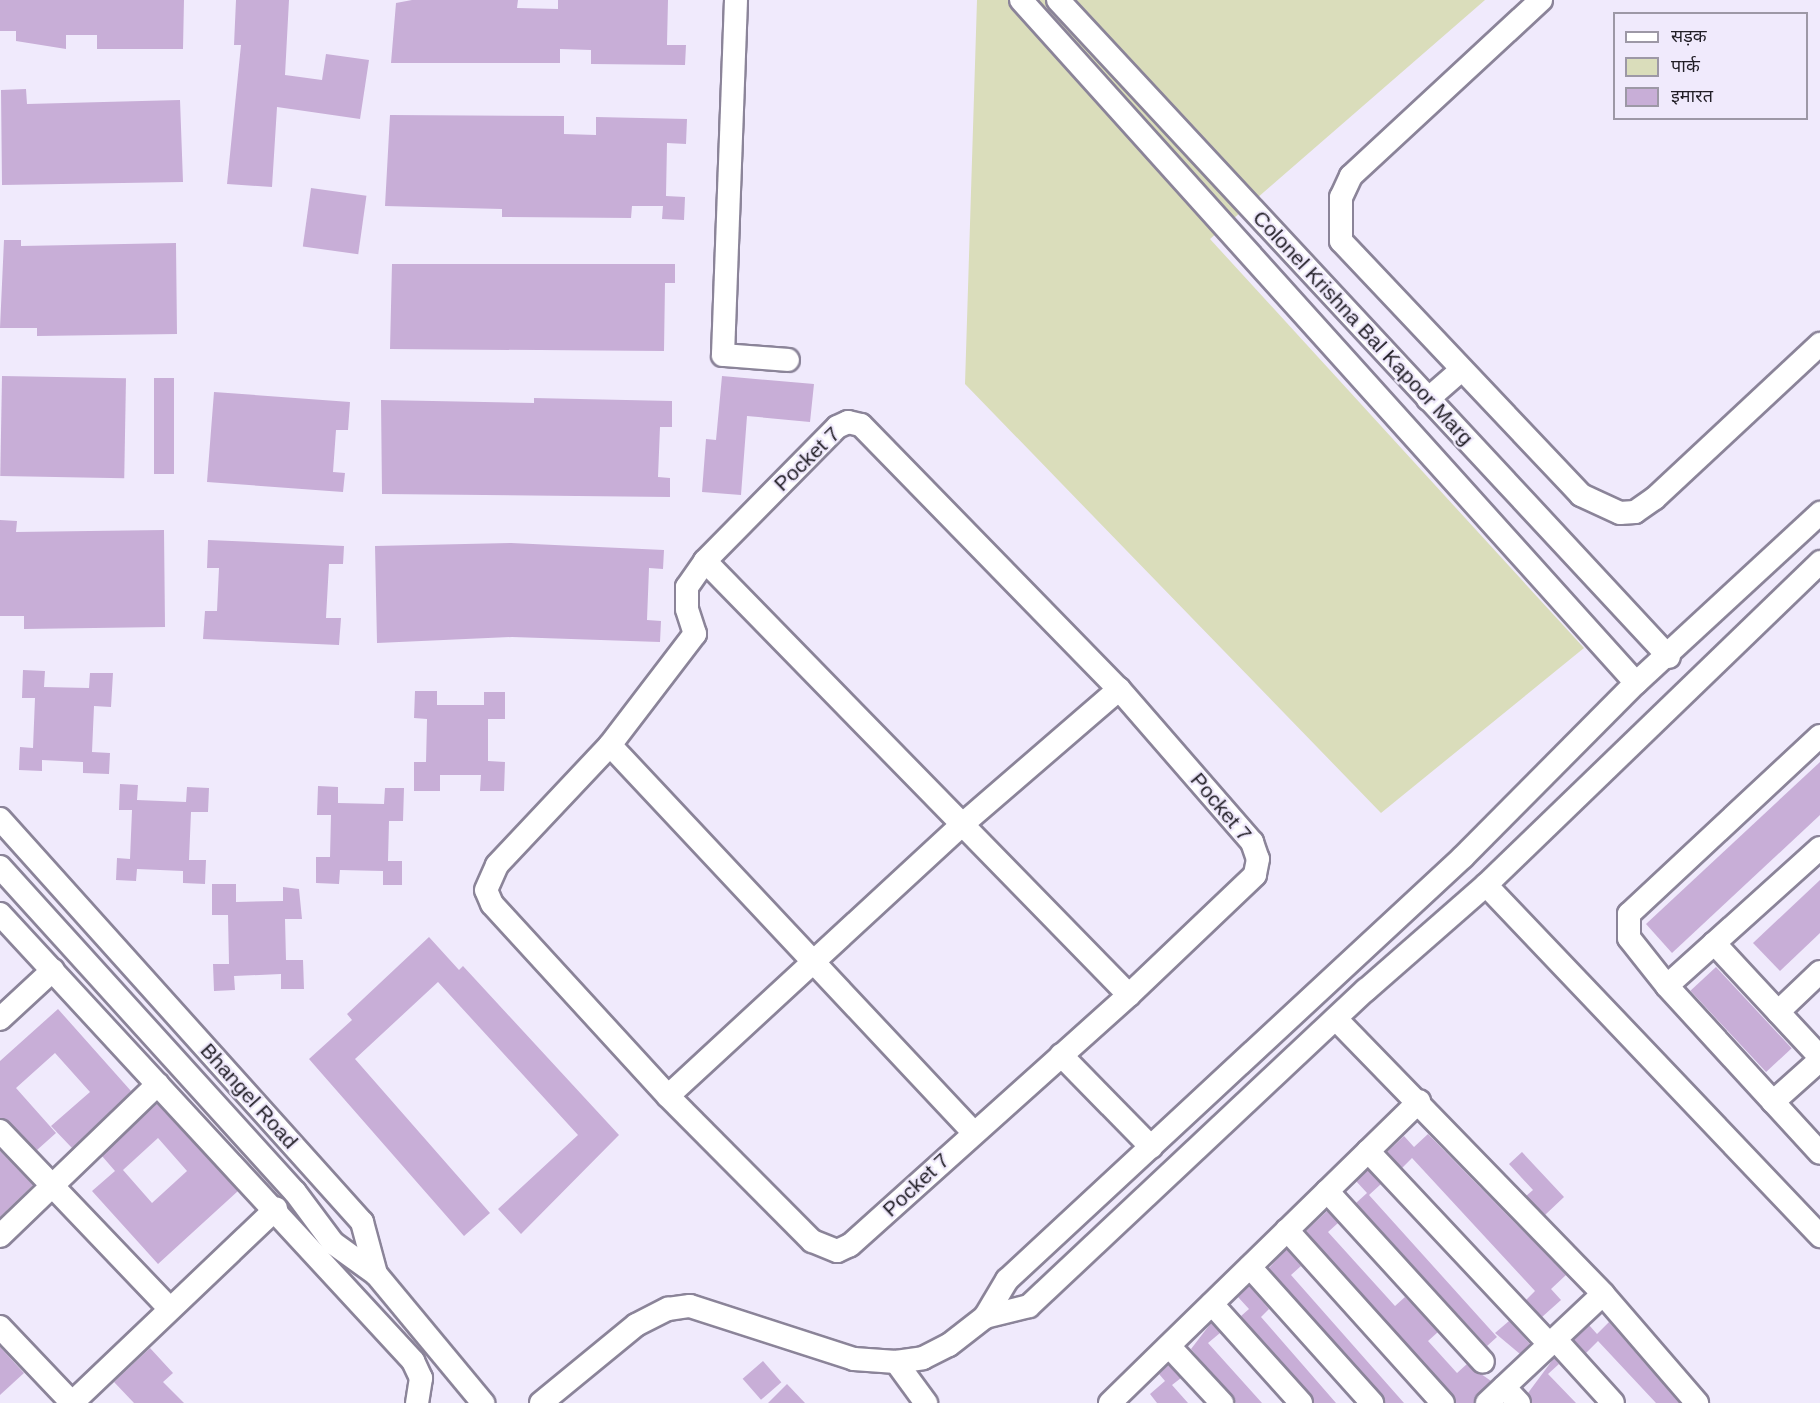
<!DOCTYPE html>
<html>
<head>
<meta charset="utf-8">
<style>
  body { margin:0 }
  #map { position:relative; width:1820px; height:1403px; overflow:hidden; background:#f0eafc; font-family:Arial,"Noto Sans Devanagari",sans-serif }
  div>[style] { position:absolute }
  [style*='--x'] { left:calc(var(--x)*1px); top:calc(var(--y)*1px); width:calc(var(--w)*1px); rotate:calc(var(--a)*1deg) }
  .green>* { inset:0; background:#daddbb }
  .building>* { inset:0; background:#c8aed7; transform-origin:0 0 }
  .roads { filter:drop-shadow(2px 0 #8b8499) drop-shadow(-2px 0 #8b8499) drop-shadow(0 2px #8b8499) drop-shadow(0 -2px #8b8499) }
  .minor>* { height:22px; margin:-11px; padding:0 11px; transform-origin:11px; border-radius:11px; background:#fff }
  span { translate:-50% -50%; white-space:nowrap; text-align:center; line-height:1.15; -webkit-text-stroke:4.5px #f0eafc; paint-order:stroke }
  .street-label { font-size:21px; color:#211e26 }
  .legend { position:absolute; left:1613px; top:12px; width:195px; height:108px; box-sizing:border-box; background:#f0eafc; border:2px solid #9d98a6; margin:0; padding:8px 10px; list-style:none; font-size:18px; color:#211e26 }
  .legend li { display:flex; align-items:center; gap:12px; height:30px }
  .legend b { width:30px; border:2px solid #9d98a6 }
</style>
</head>
<body>
<div id="map">
  <div class="green">
    <div style="clip-path:polygon(977px 0,1485px 0,1210px 239px,1584px 648px,1381px 813px,965px 384px)"></div>
  </div>
  <div class="building">
    <div style="clip-path:polygon(0 0,184px 0,183px 49px,97px 49px,97px 35px,66px 35px,66px 49px,16px 41px,16px 31px,0 31px)"></div>
    <div style="clip-path:polygon(236px 0,289px 0,285px 75px,322px 80px,326px 54px,369px 60px,360px 119px,277px 107px,272px 187px,227px 184px,241px 45px,234px 45px)"></div>
    <div style="clip-path:polygon(412px 0,518px 0,517px 8px,558px 9px,558px 0,668px 0,667px 45px,686px 45px,685px 65px,591px 64px,591px 50px,560px 49px,560px 63px,391px 63px,396px 3px)"></div>
    <div style="clip-path:polygon(26px 89px,27px 104px,180px 100px,183px 182px,2px 185px,1px 90px)"></div>
    <div style="clip-path:polygon(390px 115px,564px 116px,564px 134px,596px 135px,596px 117px,687px 119px,686px 144px,667px 143px,666px 196px,685px 197px,684px 220px,662px 219px,663px 206px,632px 206px,631px 218px,502px 217px,502px 209px,385px 206px)"></div>
    <div style="left:311px;top:188px;width:56px;height:59px;rotate:8deg"></div>
    <div style="clip-path:polygon(4px 240px,21px 240px,21px 246px,176px 243px,177px 334px,37px 336px,37px 328px,0 328px)"></div>
    <div style="clip-path:polygon(392px 264px,675px 264px,675px 283px,665px 283px,664px 351px,390px 349px)"></div>
    <div style="left:2px;top:376px;width:124px;height:100px;rotate:1deg"></div>
    <div style="clip-path:polygon(722px 376px,814px 384px,810px 422px,747px 416px,741px 495px,702px 492px,706px 439px,716px 440px)"></div>
    <div style="left:154px;top:378px;width:20px;height:96px"></div>
    <div style="clip-path:polygon(214px 392px,350px 402px,348px 430px,336px 430px,333px 472px,345px 473px,343px 492px,207px 482px)"></div>
    <div style="clip-path:polygon(534px 398px,672px 401px,672px 427px,660px 427px,658px 477px,670px 478px,670px 497px,382px 494px,381px 400px,534px 403px)"></div>
    <div style="clip-path:polygon(0 520px,17px 521px,16px 532px,164px 530px,165px 627px,24px 629px,24px 616px,0 616px)"></div>
    <div style="clip-path:polygon(208px 540px,344px 546px,343px 564px,329px 564px,326px 618px,341px 618px,339px 645px,203px 639px,205px 611px,217px 611px,219px 568px,207px 568px)"></div>
    <div style="clip-path:polygon(511px 543px,664px 550px,663px 569px,649px 568px,647px 620px,661px 621px,660px 642px,512px 637px,377px 643px,375px 546px)"></div>
    <div style="clip-path:polygon(23px 670px,45px 671px,44px 687px,89px 688px,90px 673px,113px 673px,111px 707px,94px 706px,92px 752px,110px 753px,109px 774px,83px 773px,83px 762px,42px 760px,42px 771px,19px 770px,20px 747px,33px 748px,35px 698px,22px 698px)"></div>
    <div style="clip-path:polygon(415px 691px,437px 691px,437px 705px,484px 705px,484px 692px,505px 692px,505px 719px,488px 719px,488px 761px,505px 762px,504px 791px,480px 791px,481px 775px,440px 775px,440px 791px,414px 791px,414px 762px,426px 762px,427px 719px,414px 718px)"></div>
    <div style="clip-path:polygon(1820px 762px,1820px 815px,1672px 953px,1646px 924px)"></div>
    <div style="clip-path:polygon(120px 784px,138px 785px,137px 800px,186px 802px,187px 787px,209px 788px,208px 812px,191px 812px,189px 860px,206px 860px,205px 884px,183px 883px,183px 871px,137px 869px,136px 881px,116px 880px,117px 858px,130px 859px,132px 810px,119px 810px)"></div>
    <div style="clip-path:polygon(318px 786px,338px 787px,338px 803px,384px 804px,385px 788px,404px 788px,403px 821px,389px 821px,388px 861px,402px 861px,402px 885px,383px 885px,383px 871px,340px 870px,339px 884px,316px 883px,316px 857px,330px 857px,331px 815px,317px 815px)"></div>
    <div style="clip-path:polygon(1820px 880px,1820px 933px,1780px 971px,1753px 943px)"></div>
    <div style="clip-path:polygon(212px 884px,236px 884px,236px 902px,283px 901px,283px 887px,299px 889px,302px 919px,285px 919px,286px 960px,303px 960px,304px 989px,281px 989px,281px 974px,234px 976px,235px 990px,214px 991px,213px 964px,229px 964px,228px 915px,212px 915px)"></div>
    <div style="clip-path:polygon(429px 937px,459px 970px,463px 966px,619px 1135px,521px 1234px,498px 1209px,578px 1135px,438px 982px,355px 1059px,490px 1213px,464px 1236px,309px 1059px,352px 1020px,347px 1014px)"></div>
    <div style="left:1716px;top:967px;width:111px;height:35px;rotate:47deg"></div>
    <div style="clip-path:polygon(58px 1009px,131px 1091px,72px 1148px,51px 1126px,90px 1092px,55px 1053px,16px 1088px,56px 1133px,37px 1150px,0 1118px,0 1061px)"></div>
    <div style="clip-path:polygon(evenodd,157px 1104px,238px 1191px,158px 1264px,92px 1191px,115px 1171px,102px 1156px,157px 1104px,158px 1138px,187px 1171px,152px 1203px,123px 1170px,158px 1138px)"></div>
    <div style="clip-path:polygon(1428px 1134px,1566px 1275px,1551px 1289px,1561px 1300px,1542px 1317px,1526px 1300px,1535px 1291px,1412px 1158px,1402px 1168px,1387px 1152px,1404px 1136px,1414px 1147px)"></div>
    <div style="clip-path:polygon(0 1151px,33px 1185px,0 1217px)"></div>
    <div style="clip-path:polygon(1522px 1152px,1564px 1197px,1545px 1215px,1526px 1196px,1533px 1190px,1509px 1164px)"></div>
    <div style="clip-path:polygon(1368px 1170px,1381px 1184px,1369px 1195px,1497px 1337px,1487px 1346px,1356px 1203px,1367px 1193px,1356px 1181px)"></div>
    <div style="clip-path:polygon(1327px 1211px,1338px 1223px,1328px 1232px,1395px 1306px,1405px 1297px,1438px 1332px,1428px 1341px,1457px 1373px,1467px 1364px,1491px 1381px,1474px 1403px,1456px 1403px,1306px 1231px)"></div>
    <div style="clip-path:polygon(1286px 1249px,1301px 1266px,1291px 1275px,1404px 1403px,1385px 1403px,1269px 1268px)"></div>
    <div style="clip-path:polygon(1249px 1286px,1269px 1309px,1261px 1317px,1336px 1403px,1314px 1403px,1241px 1316px,1249px 1309px,1238px 1297px)"></div>
    <div style="clip-path:polygon(1509px 1321px,1530px 1344px,1520px 1354px,1495px 1333px)"></div>
    <div style="clip-path:polygon(1609px 1322px,1615px 1329px,1679px 1403px,1656px 1403px,1598px 1341px,1586px 1353px,1574px 1340px,1589px 1325px,1597px 1334px)"></div>
    <div style="clip-path:polygon(1211px 1323px,1220px 1333px,1208px 1343px,1262px 1403px,1236px 1403px,1191px 1349px)"></div>
    <div style="clip-path:polygon(0 1347px,24px 1373px,0 1395px)"></div>
    <div style="clip-path:polygon(150px 1348px,173px 1373px,163px 1382px,184px 1403px,134px 1403px,114px 1382px)"></div>
    <div style="clip-path:polygon(1554px 1358px,1559px 1364px,1548px 1374px,1576px 1403px,1532px 1403px,1528px 1393px)"></div>
    <div style="left:763px;top:1361px;width:28px;height:27px;rotate:49deg"></div>
    <div style="clip-path:polygon(1168px 1365px,1181px 1378px,1172px 1385px,1188px 1403px,1157px 1403px,1150px 1394px,1165px 1381px,1159px 1374px)"></div>
    <div style="clip-path:polygon(787px 1384px,805px 1403px,768px 1403px)"></div>
  </div>
  <div class="roads">
    <div class="minor">
      <div style="--x:736;--y:0;--w:355;--a:92.1"></div>
      <div style="--x:723;--y:355;--w:65;--a:4.4"></div>
      <div style="--x:1021;--y:0;--w:919;--a:48"></div>
      <div style="--x:1058;--y:0;--w:897;--a:47.08"></div>
      <div style="--x:1541;--y:0;--w:259;--a:137.2"></div>
      <div style="--x:1351;--y:176;--w:23;--a:115"></div>
      <div style="--x:1341;--y:197;--w:44;--a:90"></div>
      <div style="--x:1341;--y:241;--w:349;--a:46.6"></div>
      <div style="--x:1581;--y:495;--w:43;--a:24.8"></div>
      <div style="--x:1620;--y:513;--w:15;--a:-4"></div>
      <div style="--x:1635;--y:512;--w:24;--a:-35"></div>
      <div style="--x:1655;--y:498;--w:226;--a:-43"></div>
      <div style="--x:1428;--y:399;--w:43;--a:-41.2"></div>
      <div style="--x:848;--y:422;--w:13;--a:13"></div>
      <div style="--x:861;--y:425;--w:369;--a:45.7"></div>
      <div style="--x:1119;--y:689;--w:203;--a:49"></div>
      <div style="--x:1252;--y:842;--w:18;--a:71"></div>
      <div style="--x:1258;--y:859;--w:16;--a:101"></div>
      <div style="--x:1255;--y:875;--w:174;--a:136.4"></div>
      <div style="--x:1129;--y:995;--w:375;--a:138.1"></div>
      <div style="--x:850;--y:1245;--w:14;--a:155"></div>
      <div style="--x:837;--y:1251;--w:27;--a:-158"></div>
      <div style="--x:812;--y:1241;--w:204;--a:-134.8"></div>
      <div style="--x:668;--y:1096;--w:260;--a:-132.5"></div>
      <div style="--x:492;--y:904;--w:15;--a:-113"></div>
      <div style="--x:486;--y:890;--w:27;--a:-66"></div>
      <div style="--x:497;--y:865;--w:165;--a:-46.7"></div>
      <div style="--x:610;--y:745;--w:140;--a:-52.6"></div>
      <div style="--x:695;--y:634;--w:26;--a:-108"></div>
      <div style="--x:687;--y:609;--w:22;--a:-90"></div>
      <div style="--x:687;--y:587;--w:32;--a:-55"></div>
      <div style="--x:705;--y:561;--w:188;--a:-45.4"></div>
      <div style="--x:837;--y:427;--w:12;--a:-24"></div>
      <div style="--x:705;--y:561;--w:607;--a:45.67"></div>
      <div style="--x:610;--y:745;--w:531;--a:46.83"></div>
      <div style="--x:0;--y:819;--w:542;--a:48.07"></div>
      <div style="--x:362;--y:1222;--w:54;--a:74.9"></div>
      <div style="--x:1820;--y:848;--w:206;--a:138"></div>
      <div style="--x:1667;--y:986;--w:226;--a:47.5"></div>
      <div style="--x:0;--y:867;--w:439;--a:47.8"></div>
      <div style="--x:295;--y:1192;--w:64;--a:53.3"></div>
      <div style="--x:333;--y:1243;--w:53;--a:35.8"></div>
      <div style="--x:376;--y:1274;--w:168;--a:50.3"></div>
      <div style="--x:1486;--y:885;--w:485;--a:46.4"></div>
      <div style="--x:0;--y:914;--w:609;--a:47.26"></div>
      <div style="--x:413;--y:1361;--w:19;--a:65"></div>
      <div style="--x:421;--y:1378;--w:25;--a:99"></div>
      <div style="--x:1714;--y:943;--w:156;--a:47.1"></div>
      <div style="--x:1667;--y:986;--w:61;--a:-128.4"></div>
      <div style="--x:1629;--y:938;--w:24;--a:-90"></div>
      <div style="--x:1629;--y:914;--w:261;--a:-43"></div>
      <div style="--x:1778;--y:1012;--w:58;--a:-43.6"></div>
      <div style="--x:0;--y:1019;--w:72;--a:-42.8"></div>
      <div style="--x:1336;--y:1019;--w:383;--a:45.8"></div>
      <div style="--x:1603;--y:1294;--w:144;--a:49.2"></div>
      <div style="--x:1061;--y:1055;--w:129;--a:45.6"></div>
      <div style="--x:668;--y:1096;--w:403;--a:-42.7"></div>
      <div style="--x:964;--y:823;--w:205;--a:-40.8"></div>
      <div style="--x:1773;--y:1102;--w:63;--a:-41.8"></div>
      <div style="--x:0;--y:1131;--w:246;--a:46.3"></div>
      <div style="--x:1368;--y:1151;--w:265;--a:46.8"></div>
      <div style="--x:1327;--y:1191;--w:231;--a:47.6"></div>
      <div style="--x:1287;--y:1230;--w:233;--a:48"></div>
      <div style="--x:0;--y:1236;--w:219;--a:-43.9"></div>
      <div style="--x:1250;--y:1267;--w:183;--a:48.1"></div>
      <div style="--x:1212;--y:1304;--w:133;--a:48"></div>
      <div style="--x:985;--y:1317;--w:45;--a:-14"></div>
      <div style="--x:1029;--y:1306;--w:462;--a:-43.2"></div>
      <div style="--x:1366;--y:990;--w:159;--a:-41.2"></div>
      <div style="--x:1486;--y:885;--w:465;--a:-44"></div>
      <div style="--x:0;--y:1327;--w:105;--a:46.5"></div>
      <div style="--x:1555;--y:1339;--w:86;--a:47.8"></div>
      <div style="--x:1169;--y:1346;--w:78;--a:47.1"></div>
      <div style="--x:896;--y:1362;--w:51;--a:53.8"></div>
      <div style="--x:1504;--y:1387;--w:22;--a:47"></div>
      <div style="--x:72;--y:1403;--w:282;--a:-43.6"></div>
      <div style="--x:541;--y:1403;--w:123;--a:-39.4"></div>
      <div style="--x:636;--y:1325;--w:36;--a:-27"></div>
      <div style="--x:668;--y:1309;--w:22;--a:-8"></div>
      <div style="--x:690;--y:1306;--w:172;--a:17.9"></div>
      <div style="--x:854;--y:1359;--w:42;--a:4.1"></div>
      <div style="--x:896;--y:1362;--w:27;--a:-8"></div>
      <div style="--x:923;--y:1358;--w:29;--a:-27"></div>
      <div style="--x:949;--y:1345;--w:46;--a:-37.9"></div>
      <div style="--x:985;--y:1317;--w:43;--a:-59.3"></div>
      <div style="--x:1007;--y:1280;--w:622;--a:-42.85"></div>
      <div style="--x:1463;--y:857;--w:245;--a:-45.2"></div>
      <div style="--x:1636;--y:683;--w:251;--a:-42.7"></div>
      <div style="--x:1110;--y:1403;--w:432;--a:-44.3"></div>
      <div style="--x:1487;--y:1403;--w:159;--a:-43.2"></div>
    </div>
  </div>
  <div class="street-label">
    <span style="left:1363px;top:328px;rotate:47deg">Colonel Krishna Bal Kapoor Marg</span>
    <span style="left:807px;top:459px;rotate:-44deg">Pocket 7</span>
    <span style="left:1221px;top:807px;rotate:50deg">Pocket 7</span>
    <span style="left:249px;top:1096px;rotate:48deg">Bhangel Road</span>
    <span style="left:916px;top:1185px;rotate:-43deg">Pocket 7</span>
  </div>
  <ul class="legend">
  <li><b style="height:8px;background:#fff"></b>सड़क</li>
  <li><b style="height:16px;background:#daddbb"></b>पार्क</li>
  <li><b style="height:16px;background:#c8aed7"></b>इमारत</li>
  </ul>
</div>
</body>
</html>
